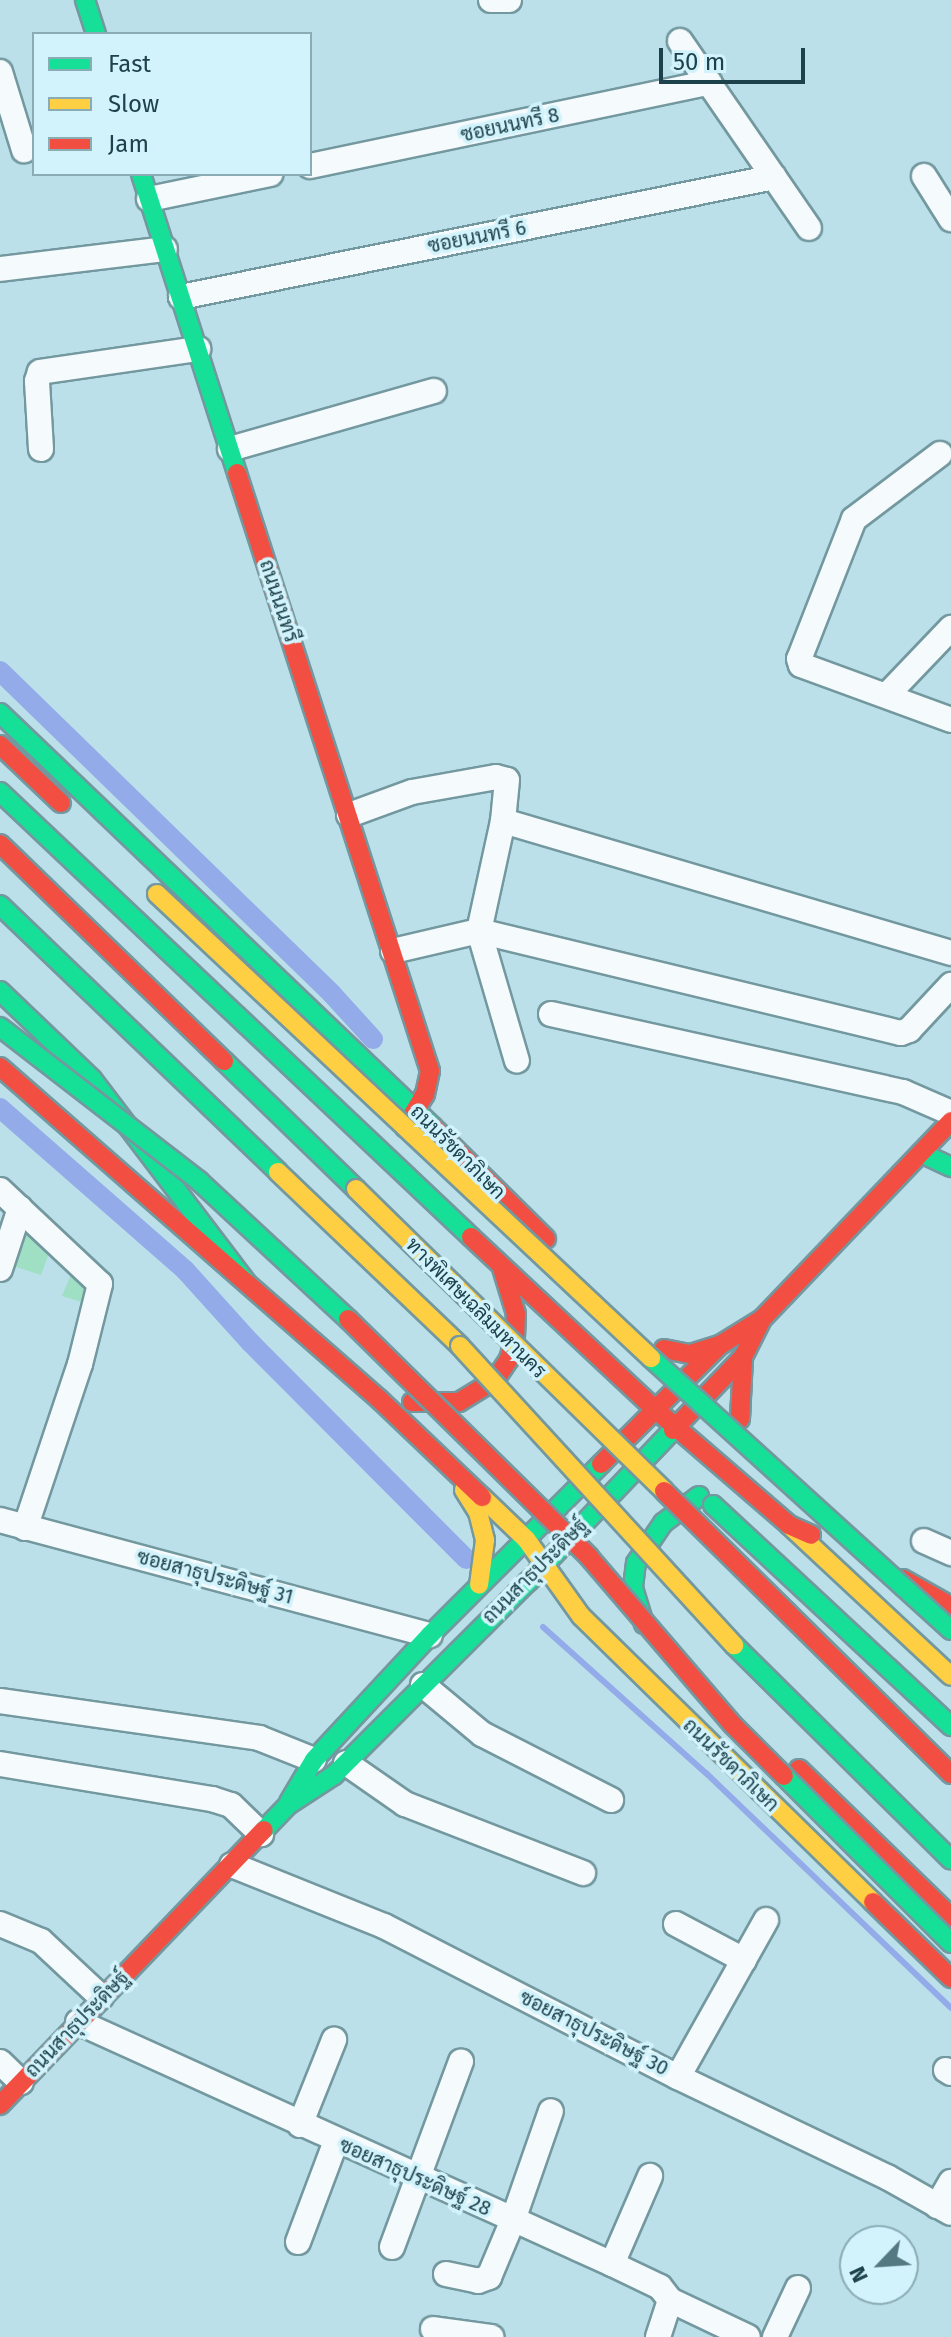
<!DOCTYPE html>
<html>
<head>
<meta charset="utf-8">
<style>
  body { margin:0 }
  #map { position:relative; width:951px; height:2337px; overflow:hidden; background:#bbe0e9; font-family:"Fira Sans",Sarabun,sans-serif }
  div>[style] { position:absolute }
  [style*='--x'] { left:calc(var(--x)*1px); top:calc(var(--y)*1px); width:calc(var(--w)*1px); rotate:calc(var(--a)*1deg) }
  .green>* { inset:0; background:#9fe0c4 }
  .stream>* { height:6px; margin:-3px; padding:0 3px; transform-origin:3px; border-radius:3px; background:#94abea }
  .canal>* { height:20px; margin:-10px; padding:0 10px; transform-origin:10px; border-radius:10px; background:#94abea }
  .roads { filter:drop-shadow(2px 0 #73989f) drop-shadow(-2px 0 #73989f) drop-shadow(0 2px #73989f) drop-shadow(0 -2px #73989f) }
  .street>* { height:24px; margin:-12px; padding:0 12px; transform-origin:12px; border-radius:12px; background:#f5fafc }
  .fast>* { height:18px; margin:-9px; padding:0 9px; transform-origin:9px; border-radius:9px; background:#16e098 }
  .slow>* { height:18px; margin:-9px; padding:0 9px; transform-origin:9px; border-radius:9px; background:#ffcf43 }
  .jam>* { height:18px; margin:-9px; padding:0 9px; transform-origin:9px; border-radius:9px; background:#f24e42 }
  .bridges { filter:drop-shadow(2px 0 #73989f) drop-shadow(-2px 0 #73989f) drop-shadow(0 2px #73989f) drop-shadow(0 -2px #73989f) }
  .fast-bridge>* { height:18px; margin:-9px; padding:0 9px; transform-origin:9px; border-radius:9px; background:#16e098 }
  .slow-bridge>* { height:18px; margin:-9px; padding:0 9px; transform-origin:9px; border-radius:9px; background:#ffcf43 }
  .jam-bridge>* { height:18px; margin:-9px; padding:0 9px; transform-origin:9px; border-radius:9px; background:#f24e42 }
  span { translate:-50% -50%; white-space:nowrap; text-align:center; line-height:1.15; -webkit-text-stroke:7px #d2f3fb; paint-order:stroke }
  .street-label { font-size:20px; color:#1d424b }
  .legend { position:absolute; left:32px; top:32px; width:280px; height:144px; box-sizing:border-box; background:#d2f3fb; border:2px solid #8aacb5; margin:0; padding:10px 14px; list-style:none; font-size:24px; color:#1d424b }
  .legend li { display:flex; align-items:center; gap:16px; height:40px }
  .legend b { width:40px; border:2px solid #8aacb5 }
  .north { position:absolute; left:839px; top:2225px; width:80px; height:80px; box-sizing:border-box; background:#d2f3fb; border:2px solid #8aacb5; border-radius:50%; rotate:245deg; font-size:22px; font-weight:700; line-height:32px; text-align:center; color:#1d424b }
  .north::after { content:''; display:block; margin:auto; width:28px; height:36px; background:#547982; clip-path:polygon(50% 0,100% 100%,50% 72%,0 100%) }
  .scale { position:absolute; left:659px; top:48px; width:146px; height:36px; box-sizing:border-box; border:4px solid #1d424b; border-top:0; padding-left:10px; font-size:24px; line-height:28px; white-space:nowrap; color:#1d424b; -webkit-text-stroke:6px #d2f3fb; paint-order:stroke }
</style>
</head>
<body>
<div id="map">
  <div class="green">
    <div style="clip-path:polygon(27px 1227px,51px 1248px,41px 1275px,10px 1265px,21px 1229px)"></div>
    <div style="clip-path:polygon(74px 1267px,90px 1282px,91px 1305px,62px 1296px)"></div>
  </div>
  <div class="stream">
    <div style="--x:543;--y:1627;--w:219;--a:41.9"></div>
    <div style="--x:706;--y:1773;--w:339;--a:43.8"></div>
  </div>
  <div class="canal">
    <div style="--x:0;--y:671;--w:463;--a:44.2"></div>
    <div style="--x:332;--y:994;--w:61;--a:47.7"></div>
    <div style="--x:0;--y:1108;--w:246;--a:41.2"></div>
    <div style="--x:185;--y:1270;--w:98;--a:47.9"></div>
    <div style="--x:251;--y:1343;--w:305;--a:45.1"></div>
  </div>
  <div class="roads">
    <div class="street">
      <div style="--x:491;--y:0;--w:18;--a:0"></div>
      <div style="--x:680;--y:41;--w:227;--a:55.4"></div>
      <div style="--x:0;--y:72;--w:82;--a:72.9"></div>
      <div style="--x:310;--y:166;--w:408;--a:-11.8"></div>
      <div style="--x:924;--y:176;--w:51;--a:57.9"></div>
      <div style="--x:149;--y:199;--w:124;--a:-11.7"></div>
      <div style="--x:0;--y:269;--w:166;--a:-6.9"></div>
      <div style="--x:181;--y:297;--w:605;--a:-11.44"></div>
      <div style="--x:41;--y:449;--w:68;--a:-93.4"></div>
      <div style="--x:37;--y:381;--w:9;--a:-72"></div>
      <div style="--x:40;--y:372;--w:160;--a:-8.3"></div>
      <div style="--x:230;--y:449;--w:212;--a:-15.9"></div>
      <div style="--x:940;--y:454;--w:108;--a:142.9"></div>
      <div style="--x:854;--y:519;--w:150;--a:111.4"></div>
      <div style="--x:799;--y:659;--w:6;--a:72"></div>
      <div style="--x:801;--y:665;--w:160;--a:20.1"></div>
      <div style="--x:887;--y:695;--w:93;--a:-46.3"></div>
      <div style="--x:349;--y:815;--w:67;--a:-20.1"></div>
      <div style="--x:412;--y:792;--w:85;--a:-10.1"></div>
      <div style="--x:496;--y:777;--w:11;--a:15"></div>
      <div style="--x:507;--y:780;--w:41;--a:95.6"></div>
      <div style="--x:503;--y:821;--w:113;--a:102.3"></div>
      <div style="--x:479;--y:931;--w:135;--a:73.7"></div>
      <div style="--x:503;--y:821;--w:467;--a:16.4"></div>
      <div style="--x:393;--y:951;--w:88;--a:-13.1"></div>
      <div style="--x:479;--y:931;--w:434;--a:13.6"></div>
      <div style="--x:901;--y:1033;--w:9;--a:-21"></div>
      <div style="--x:909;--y:1030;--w:62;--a:-47"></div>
      <div style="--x:551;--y:1014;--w:361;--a:12.5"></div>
      <div style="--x:903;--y:1092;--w:52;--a:23.6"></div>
      <div style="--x:0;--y:1190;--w:137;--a:43.2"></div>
      <div style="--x:100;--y:1284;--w:82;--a:104"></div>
      <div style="--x:80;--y:1364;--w:173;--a:108.5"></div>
      <div style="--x:0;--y:1269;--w:64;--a:-71.8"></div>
      <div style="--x:0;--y:1520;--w:445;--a:15"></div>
      <div style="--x:924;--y:1541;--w:30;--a:24"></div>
      <div style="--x:423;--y:1685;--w:77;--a:39.7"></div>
      <div style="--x:482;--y:1734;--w:145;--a:27.1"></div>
      <div style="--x:0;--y:1701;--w:262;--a:8.1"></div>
      <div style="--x:259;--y:1738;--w:59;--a:21.8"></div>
      <div style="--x:346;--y:1763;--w:72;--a:34.8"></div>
      <div style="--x:405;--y:1804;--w:191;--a:21.2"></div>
      <div style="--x:0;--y:1764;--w:215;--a:9.4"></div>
      <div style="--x:212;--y:1799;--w:20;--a:18"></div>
      <div style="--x:231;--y:1805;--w:42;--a:44"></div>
      <div style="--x:232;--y:1865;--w:164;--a:21.9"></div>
      <div style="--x:384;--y:1926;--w:331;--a:27.2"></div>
      <div style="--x:678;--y:2077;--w:232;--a:25.6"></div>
      <div style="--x:887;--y:2177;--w:73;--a:29.4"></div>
      <div style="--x:0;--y:1924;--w:44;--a:22.5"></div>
      <div style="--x:41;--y:1941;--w:82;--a:43"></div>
      <div style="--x:676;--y:1924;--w:77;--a:27.9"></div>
      <div style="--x:78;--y:2022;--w:586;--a:24.38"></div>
      <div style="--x:612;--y:2264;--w:53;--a:25.6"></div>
      <div style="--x:660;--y:2287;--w:16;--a:52"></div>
      <div style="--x:670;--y:2300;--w:86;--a:25.4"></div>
      <div style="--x:0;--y:2062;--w:29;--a:44"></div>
      <div style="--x:946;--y:2070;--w:6;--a:31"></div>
      <div style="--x:678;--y:2077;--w:180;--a:-60.7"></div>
      <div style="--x:300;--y:2125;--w:92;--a:-68.2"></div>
      <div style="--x:937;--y:2206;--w:28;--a:-60"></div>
      <div style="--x:298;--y:2242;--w:108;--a:-69.4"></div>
      <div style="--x:392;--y:2247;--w:198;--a:-69.6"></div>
      <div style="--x:612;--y:2264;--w:96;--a:-66.6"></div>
      <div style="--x:446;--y:2274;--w:33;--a:12"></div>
      <div style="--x:478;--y:2281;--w:12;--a:-20"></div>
      <div style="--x:489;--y:2277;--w:62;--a:-67.2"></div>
      <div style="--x:513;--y:2220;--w:115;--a:-70.8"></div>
      <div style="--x:433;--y:2329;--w:59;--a:7.9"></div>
      <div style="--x:658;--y:2337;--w:39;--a:-72"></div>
      <div style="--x:775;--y:2337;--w:54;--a:-64.9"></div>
    </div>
    <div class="fast">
      <div style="--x:85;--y:0;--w:36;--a:72"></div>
      <div style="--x:141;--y:174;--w:314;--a:72.2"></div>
      <div style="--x:0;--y:713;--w:599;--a:43.71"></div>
      <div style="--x:0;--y:792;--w:648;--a:43.37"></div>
      <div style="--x:0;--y:905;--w:385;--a:43.8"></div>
      <div style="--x:0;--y:991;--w:127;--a:43.7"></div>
      <div style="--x:92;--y:1079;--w:255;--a:52.8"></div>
      <div style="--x:224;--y:1061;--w:184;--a:44.1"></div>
      <div style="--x:921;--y:1153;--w:33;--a:25"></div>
      <div style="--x:644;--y:1624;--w:39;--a:-107"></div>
      <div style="--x:633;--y:1587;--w:24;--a:-83"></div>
      <div style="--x:636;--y:1563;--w:48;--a:-56"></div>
      <div style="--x:663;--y:1523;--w:45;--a:-36.9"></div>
      <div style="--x:289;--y:1802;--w:49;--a:-59.2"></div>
      <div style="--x:314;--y:1760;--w:171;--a:-47.1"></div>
      <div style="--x:430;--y:1635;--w:242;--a:-45"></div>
      <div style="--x:264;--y:1830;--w:35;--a:-46"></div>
      <div style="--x:288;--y:1805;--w:55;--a:-33.1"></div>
      <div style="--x:334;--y:1775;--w:274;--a:-44.9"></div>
      <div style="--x:528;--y:1582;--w:210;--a:-46.4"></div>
    </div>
    <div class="slow">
      <div style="--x:278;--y:1172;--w:252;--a:43.7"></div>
      <div style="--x:464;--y:1490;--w:26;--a:58"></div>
      <div style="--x:478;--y:1512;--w:29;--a:76"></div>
      <div style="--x:485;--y:1540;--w:45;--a:97.6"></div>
      <div style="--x:482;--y:1497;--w:61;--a:43.7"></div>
      <div style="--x:526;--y:1539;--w:95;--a:54.5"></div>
      <div style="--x:581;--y:1616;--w:409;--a:44.4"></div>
      <div style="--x:789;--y:1525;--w:221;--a:43"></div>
    </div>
    <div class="jam">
      <div style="--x:237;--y:473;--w:628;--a:72.11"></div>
      <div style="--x:430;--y:1071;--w:24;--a:102"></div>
      <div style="--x:425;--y:1094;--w:39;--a:121"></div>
      <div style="--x:0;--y:745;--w:84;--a:43.6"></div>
      <div style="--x:0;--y:844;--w:312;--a:44.1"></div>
      <div style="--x:0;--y:1067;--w:505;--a:41.23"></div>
      <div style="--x:380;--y:1400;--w:141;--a:43.6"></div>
      <div style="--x:433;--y:1127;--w:159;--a:44.7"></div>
      <div style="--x:471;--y:1237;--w:253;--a:43.1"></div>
      <div style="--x:656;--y:1410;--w:176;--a:40.8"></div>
      <div style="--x:789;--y:1525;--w:24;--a:24"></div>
      <div style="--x:664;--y:1349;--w:26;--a:11"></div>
      <div style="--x:690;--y:1354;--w:31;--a:-17"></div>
      <div style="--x:412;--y:1402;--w:47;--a:0"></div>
      <div style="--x:459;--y:1402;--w:42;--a:-31.4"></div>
      <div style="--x:495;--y:1380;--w:25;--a:-56"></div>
      <div style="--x:509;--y:1359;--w:22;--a:-74"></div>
      <div style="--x:515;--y:1338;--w:24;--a:-88"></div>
      <div style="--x:516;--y:1314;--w:48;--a:-106.9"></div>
      <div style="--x:740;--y:1419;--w:62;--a:-87.2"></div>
      <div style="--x:673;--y:1430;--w:101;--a:-46.2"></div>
      <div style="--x:743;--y:1357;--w:42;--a:-63.4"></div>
      <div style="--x:601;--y:1464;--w:168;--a:-45"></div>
      <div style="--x:720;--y:1345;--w:49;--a:-31.8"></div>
      <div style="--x:762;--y:1319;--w:274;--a:-46.3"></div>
      <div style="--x:903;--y:1579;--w:55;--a:29.4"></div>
      <div style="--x:799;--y:1769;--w:212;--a:44.2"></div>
      <div style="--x:873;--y:1902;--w:109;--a:44.3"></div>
      <div style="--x:0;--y:2105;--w:381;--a:-46.2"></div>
    </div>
  </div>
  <div class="bridges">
    <div class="fast-bridge">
      <div style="--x:0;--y:1027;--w:252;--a:37.7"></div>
      <div style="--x:199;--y:1181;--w:203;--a:42.8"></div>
      <div style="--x:651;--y:1358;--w:405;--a:42.2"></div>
      <div style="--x:713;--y:1505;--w:325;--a:42.9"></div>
      <div style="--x:734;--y:1645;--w:305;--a:44.7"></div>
      <div style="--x:784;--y:1776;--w:236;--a:45"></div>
    </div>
    <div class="slow-bridge">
      <div style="--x:157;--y:894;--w:678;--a:43.21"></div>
      <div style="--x:356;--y:1189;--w:431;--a:44.4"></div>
      <div style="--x:460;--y:1346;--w:406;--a:47.5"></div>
    </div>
    <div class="jam-bridge">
      <div style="--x:348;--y:1319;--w:339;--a:44.6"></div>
      <div style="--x:589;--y:1557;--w:221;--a:49.4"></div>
      <div style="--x:733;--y:1725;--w:72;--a:45"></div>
      <div style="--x:664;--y:1491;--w:403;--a:44.6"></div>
    </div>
  </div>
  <div class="street-label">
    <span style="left:510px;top:125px;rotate:-12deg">ซอยนนทรี 8</span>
    <span style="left:477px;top:237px;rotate:-11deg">ซอยนนทรี 6</span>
    <span style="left:279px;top:601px;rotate:72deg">ถนนนนทรี</span>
    <span style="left:458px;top:1152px;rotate:45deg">ถนนรัชดาภิเษก</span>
    <span style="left:476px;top:1308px;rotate:45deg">ทางพิเศษเฉลิมมหานคร</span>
    <span style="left:535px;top:1571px;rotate:-45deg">ถนนสาธุประดิษฐ์</span>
    <span style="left:215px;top:1577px;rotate:15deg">ซอยสาธุประดิษฐ์ 31</span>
    <span style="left:731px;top:1765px;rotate:44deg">ถนนรัชดาภิเษก</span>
    <span style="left:77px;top:2024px;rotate:-46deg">ถนนสาธุประดิษฐ์</span>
    <span style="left:594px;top:2033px;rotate:27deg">ซอยสาธุประดิษฐ์ 30</span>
    <span style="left:415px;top:2177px;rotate:24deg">ซอยสาธุประดิษฐ์ 28</span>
  </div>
  <ul class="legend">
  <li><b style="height:10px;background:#16e098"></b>Fast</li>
  <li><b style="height:10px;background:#ffcf43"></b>Slow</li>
  <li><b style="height:10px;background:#f24e42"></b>Jam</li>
  </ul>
  <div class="north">N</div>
  <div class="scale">50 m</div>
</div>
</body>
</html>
